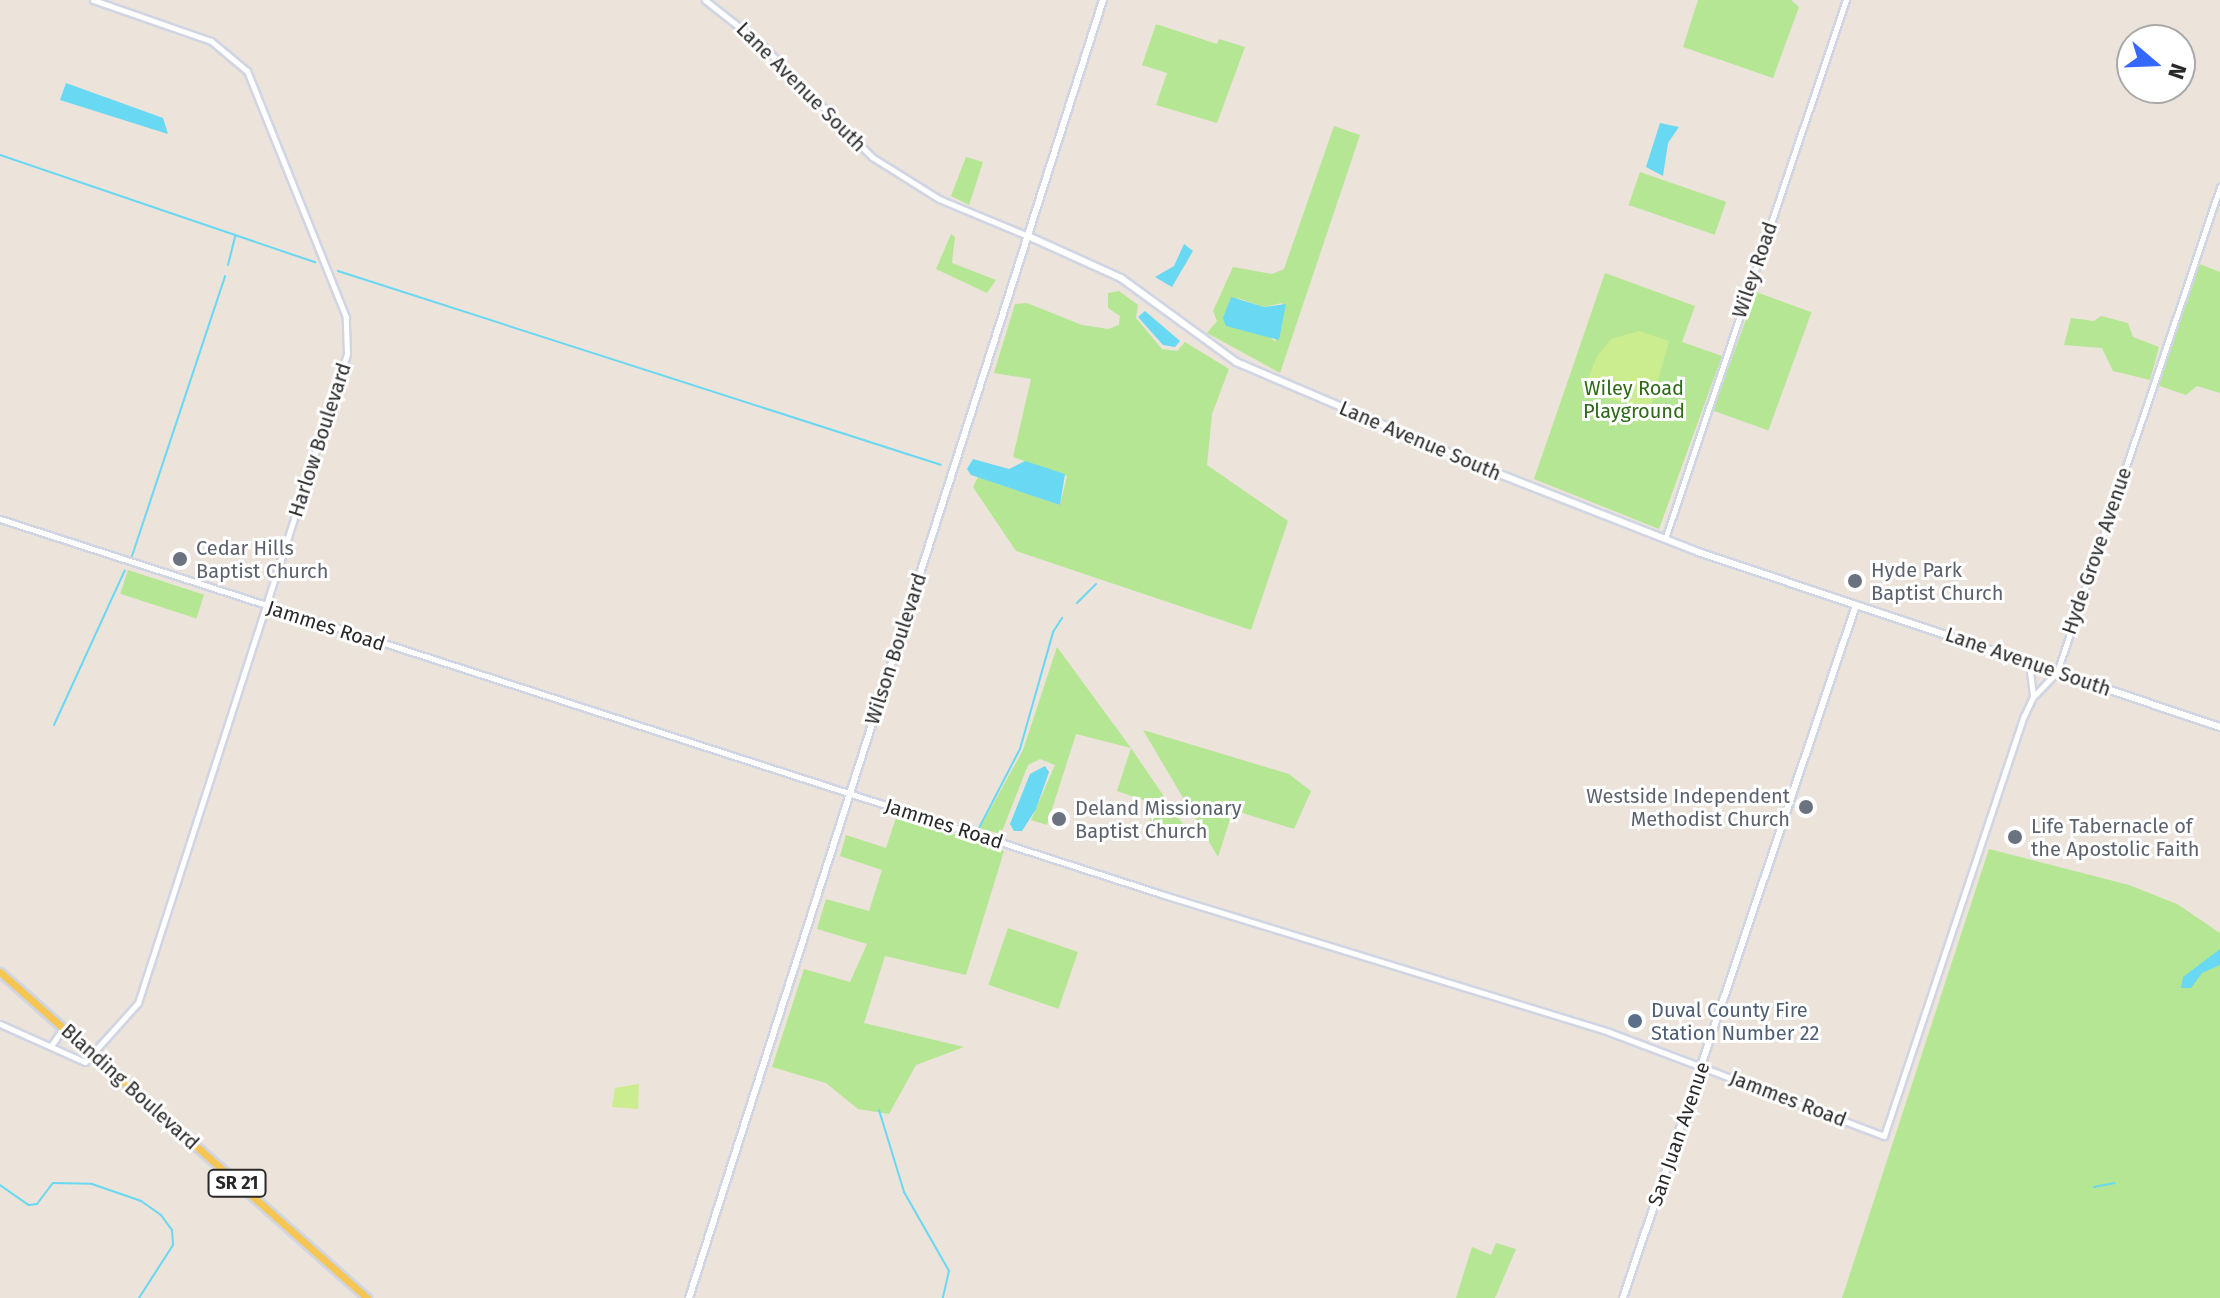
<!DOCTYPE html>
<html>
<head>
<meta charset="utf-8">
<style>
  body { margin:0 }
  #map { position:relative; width:2220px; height:1298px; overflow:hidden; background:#ece3da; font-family:"Fira Sans",sans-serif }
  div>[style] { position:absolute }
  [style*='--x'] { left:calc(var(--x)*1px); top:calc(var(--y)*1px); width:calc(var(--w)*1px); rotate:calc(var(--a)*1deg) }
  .green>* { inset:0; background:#b5e694; transform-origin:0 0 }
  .pitch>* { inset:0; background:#cced8f }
  .water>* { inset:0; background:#68d8f3 }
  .stream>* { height:2px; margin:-1px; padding:0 1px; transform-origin:1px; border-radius:1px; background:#68d8f3 }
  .roads { filter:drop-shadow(2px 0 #d0d5e3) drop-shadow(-2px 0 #d0d5e3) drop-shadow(0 2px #d0d5e3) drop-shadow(0 -2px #d0d5e3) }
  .tertiary>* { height:5px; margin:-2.5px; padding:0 2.5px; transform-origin:2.5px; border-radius:2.5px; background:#fff }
  .secondary>* { height:6px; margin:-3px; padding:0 3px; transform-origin:3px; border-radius:3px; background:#fff }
  .primary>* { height:7px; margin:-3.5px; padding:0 3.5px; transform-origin:3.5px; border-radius:3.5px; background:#f6c655 }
  .dots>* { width:22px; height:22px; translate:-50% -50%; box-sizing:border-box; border:4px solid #fff; border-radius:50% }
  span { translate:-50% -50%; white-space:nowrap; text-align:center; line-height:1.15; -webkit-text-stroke:6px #fff; paint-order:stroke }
  .shield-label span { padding:2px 6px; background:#fff; border:2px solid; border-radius:6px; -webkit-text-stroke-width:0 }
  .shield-label { font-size:18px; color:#292929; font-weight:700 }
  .street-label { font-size:20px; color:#292929 }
  .park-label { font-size:20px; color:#2d6917 }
  .worship-label { font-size:20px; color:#5b616d }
  .left { translate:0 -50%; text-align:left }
  .right { translate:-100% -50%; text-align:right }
  .service-label { font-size:20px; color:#4e5e75 }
  .north { position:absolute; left:2116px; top:24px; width:80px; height:80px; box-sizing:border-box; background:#fff; border:2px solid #a9a9a9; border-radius:50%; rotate:109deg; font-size:22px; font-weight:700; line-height:32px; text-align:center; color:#292929 }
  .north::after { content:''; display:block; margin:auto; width:28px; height:36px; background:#3568ff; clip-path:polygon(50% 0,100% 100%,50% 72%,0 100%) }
</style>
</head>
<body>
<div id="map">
  <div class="green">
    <div style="clip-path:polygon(1698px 0,1791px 0,1799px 7px,1773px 78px,1683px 47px)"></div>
    <div style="clip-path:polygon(1156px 24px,1217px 44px,1219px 39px,1245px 47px,1217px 123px,1156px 105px,1167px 73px,1142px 65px)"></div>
    <div style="clip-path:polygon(evenodd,1334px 126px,1360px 135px,1280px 373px,1207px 333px,1217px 321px,1213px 311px,1233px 267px,1272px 274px,1284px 269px,1334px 126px,1237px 298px,1264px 307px,1282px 303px,1275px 342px,1237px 298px)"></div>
    <div style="clip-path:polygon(966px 157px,983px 162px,969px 205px,951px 196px)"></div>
    <div style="left:1640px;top:172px;width:91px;height:35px;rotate:19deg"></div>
    <div style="clip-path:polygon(951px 234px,955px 237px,952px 263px,996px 280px,987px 293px,936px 269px)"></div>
    <div style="clip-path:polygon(2197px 263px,2220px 272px,2220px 393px,2197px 386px,2186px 395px,2157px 385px)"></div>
    <div style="clip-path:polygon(1605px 273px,1695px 306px,1682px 342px,1722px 356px,1659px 529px,1534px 479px)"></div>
    <div style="clip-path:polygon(1119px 291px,1138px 305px,1136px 318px,1162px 349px,1177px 351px,1185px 342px,1229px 369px,1212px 414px,1207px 465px,1288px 521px,1251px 630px,1016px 551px,973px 487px,978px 477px,1060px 505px,1067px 476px,1013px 457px,1031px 379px,994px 373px,1015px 304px,1027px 303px,1082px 325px,1108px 329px,1119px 325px,1120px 316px,1108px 308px,1108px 293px)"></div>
    <div style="left:1756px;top:292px;width:59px;height:126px;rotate:20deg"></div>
    <div style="clip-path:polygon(2101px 316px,2128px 323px,2133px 337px,2159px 347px,2150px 380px,2113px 371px,2102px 348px,2064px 345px,2071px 318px,2094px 321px)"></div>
    <div style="left:128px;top:570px;width:80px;height:25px;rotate:18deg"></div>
    <div style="clip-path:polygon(1057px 647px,1131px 748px,1193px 839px,1148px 826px,1155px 804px,1117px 791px,1131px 748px,1076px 734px,1047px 825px,1031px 820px,1055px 765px,1040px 759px,1028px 765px,1001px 834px,980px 828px,1023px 750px)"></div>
    <div style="clip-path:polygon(1143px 730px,1289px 774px,1311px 791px,1294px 829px,1233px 810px,1218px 857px)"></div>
    <div style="clip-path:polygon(897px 815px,1004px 851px,966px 975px,885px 956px,864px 1023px,964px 1047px,916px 1065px,889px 1114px,858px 1109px,826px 1083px,772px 1067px,804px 969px,850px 982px,867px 944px,817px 929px,826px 899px,869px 911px,882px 870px,840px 856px,846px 835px,886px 848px)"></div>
    <div style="clip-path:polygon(1989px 849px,2129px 885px,2177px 904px,2220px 933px,2220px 1298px,1842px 1298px)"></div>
    <div style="left:1008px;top:928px;width:74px;height:60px;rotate:19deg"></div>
    <div style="clip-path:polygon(1496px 1243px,1516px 1249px,1495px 1298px,1456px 1298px,1472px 1247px,1491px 1255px)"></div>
  </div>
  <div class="pitch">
    <div style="clip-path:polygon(1639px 331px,1669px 341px,1651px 406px,1646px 409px,1584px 391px,1596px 358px,1611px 339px)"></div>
    <div style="clip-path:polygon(639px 1084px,638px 1109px,612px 1107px,615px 1088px)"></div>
  </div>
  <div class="water">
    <div style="clip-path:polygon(66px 83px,163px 118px,168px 134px,60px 100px)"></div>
    <div style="clip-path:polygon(1660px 123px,1679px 127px,1668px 143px,1663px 176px,1646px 167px)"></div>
    <div style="clip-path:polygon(1184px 244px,1193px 251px,1172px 287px,1155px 277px,1174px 266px)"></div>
    <div style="clip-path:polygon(1231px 297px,1264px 307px,1286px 304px,1279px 340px,1226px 326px,1223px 318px)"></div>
    <div style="clip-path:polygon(1145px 311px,1180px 341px,1175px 347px,1163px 345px,1138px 317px)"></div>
    <div style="clip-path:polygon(973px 459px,1009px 469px,1025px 461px,1065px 474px,1060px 505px,971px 475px,967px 469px)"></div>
    <div style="clip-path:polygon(1045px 766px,1049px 772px,1036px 809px,1022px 831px,1014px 831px,1010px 824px,1030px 774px)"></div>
    <div style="clip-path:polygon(2220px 949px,2220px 965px,2202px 973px,2191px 988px,2181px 988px,2183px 977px)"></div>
  </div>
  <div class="stream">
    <div style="--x:0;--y:155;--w:333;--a:18.8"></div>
    <div style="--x:228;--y:265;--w:30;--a:-76"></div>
    <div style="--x:338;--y:271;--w:633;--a:17.83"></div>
    <div style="--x:132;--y:556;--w:295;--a:-71.6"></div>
    <div style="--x:1077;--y:603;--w:27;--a:-45"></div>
    <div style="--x:54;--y:725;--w:170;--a:-65.4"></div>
    <div style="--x:979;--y:828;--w:89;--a:-62.6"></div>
    <div style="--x:1020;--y:749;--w:122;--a:-74.2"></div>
    <div style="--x:1053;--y:632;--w:17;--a:-57"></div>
    <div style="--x:879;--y:1110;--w:86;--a:73"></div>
    <div style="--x:904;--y:1192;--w:91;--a:60.3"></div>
    <div style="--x:949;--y:1271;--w:28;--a:103"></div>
    <div style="--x:0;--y:1185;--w:35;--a:35"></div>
    <div style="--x:29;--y:1205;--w:8;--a:-7"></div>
    <div style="--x:37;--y:1204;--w:26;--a:-53"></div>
    <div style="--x:53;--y:1183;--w:39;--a:1"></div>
    <div style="--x:92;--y:1184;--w:52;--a:19.1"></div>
    <div style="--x:141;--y:1201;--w:24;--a:35"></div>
    <div style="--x:161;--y:1215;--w:19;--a:54"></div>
    <div style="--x:172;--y:1230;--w:15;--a:86"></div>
    <div style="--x:173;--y:1245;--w:63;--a:122.7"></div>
    <div style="--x:2094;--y:1187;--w:21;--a:-11"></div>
  </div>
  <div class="roads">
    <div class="tertiary">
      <div style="--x:705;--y:0;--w:73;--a:38.3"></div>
      <div style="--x:762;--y:45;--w:157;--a:45.5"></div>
      <div style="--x:872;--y:157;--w:79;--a:32.1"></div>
      <div style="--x:939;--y:199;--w:96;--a:22.6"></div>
      <div style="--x:0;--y:519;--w:1220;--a:17.9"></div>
      <div style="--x:1161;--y:894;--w:469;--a:17.1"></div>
      <div style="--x:1609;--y:1032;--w:294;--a:20.7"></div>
      <div style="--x:1884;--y:1136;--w:443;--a:-71.6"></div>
      <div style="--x:2024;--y:716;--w:21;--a:-65"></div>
      <div style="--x:2033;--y:697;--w:35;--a:-46"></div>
      <div style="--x:2057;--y:672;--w:512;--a:-71.42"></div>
      <div style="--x:1665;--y:539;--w:569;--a:-71.44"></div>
      <div style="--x:2029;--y:663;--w:33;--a:83"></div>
      <div style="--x:0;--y:1024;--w:93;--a:24.1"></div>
      <div style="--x:85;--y:1062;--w:79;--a:-48.1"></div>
      <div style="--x:138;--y:1003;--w:682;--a:-72.15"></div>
      <div style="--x:347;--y:354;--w:37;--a:-92"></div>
      <div style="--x:346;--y:317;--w:265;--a:-111.9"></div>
      <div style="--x:247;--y:71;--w:47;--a:-140.2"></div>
      <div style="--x:211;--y:41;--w:125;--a:-160.8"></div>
      <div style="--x:51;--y:1046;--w:22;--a:-56"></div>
    </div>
    <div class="secondary">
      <div style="--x:1028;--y:236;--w:102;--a:24.3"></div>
      <div style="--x:1121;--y:278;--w:142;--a:36.1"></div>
      <div style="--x:1236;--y:362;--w:270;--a:23.1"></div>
      <div style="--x:1484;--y:468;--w:230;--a:21.4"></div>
      <div style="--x:1698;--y:552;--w:551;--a:18.53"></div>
      <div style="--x:689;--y:1298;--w:1362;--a:-72.31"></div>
      <div style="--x:1623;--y:1298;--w:731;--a:-71.42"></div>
    </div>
    <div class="primary">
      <div style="--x:0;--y:972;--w:491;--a:41.6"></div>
    </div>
  </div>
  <div class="dots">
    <div style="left:180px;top:559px;background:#6b7280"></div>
    <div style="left:1855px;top:581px;background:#6b7280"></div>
    <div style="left:1806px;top:807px;background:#6b7280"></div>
    <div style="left:1059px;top:819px;background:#6b7280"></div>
    <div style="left:2015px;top:837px;background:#6b7280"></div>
    <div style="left:1635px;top:1021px;background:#5c6f8a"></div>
  </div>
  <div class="shield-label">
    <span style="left:237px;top:1183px">SR 21</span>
  </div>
  <div class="street-label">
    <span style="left:801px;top:87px;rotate:45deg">Lane Avenue South</span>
    <span style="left:1755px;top:270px;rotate:-71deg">Wiley Road</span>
    <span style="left:320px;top:440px;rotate:-72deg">Harlow Boulevard</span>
    <span style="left:1420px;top:441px;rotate:23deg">Lane Avenue South</span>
    <span style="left:2097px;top:551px;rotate:-71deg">Hyde Grove Avenue</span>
    <span style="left:326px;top:626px;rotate:18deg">Jammes Road</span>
    <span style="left:896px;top:649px;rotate:-72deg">Wilson Boulevard</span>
    <span style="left:2028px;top:662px;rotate:19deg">Lane Avenue South</span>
    <span style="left:944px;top:824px;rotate:18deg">Jammes Road</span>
    <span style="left:130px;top:1087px;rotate:42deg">Blanding Boulevard</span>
    <span style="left:1788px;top:1099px;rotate:21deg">Jammes Road</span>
    <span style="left:1679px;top:1134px;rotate:-71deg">San Juan Avenue</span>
  </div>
  <div class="park-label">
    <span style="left:1634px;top:400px">Wiley Road<br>Playground</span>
  </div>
  <div class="worship-label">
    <span class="left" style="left:196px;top:560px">Cedar Hills<br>Baptist Church</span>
    <span class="left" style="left:1871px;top:582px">Hyde Park<br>Baptist Church</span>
    <span class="right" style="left:1790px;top:808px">Westside Independent<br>Methodist Church</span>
    <span class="left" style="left:1075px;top:820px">Deland Missionary<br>Baptist Church</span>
    <span class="left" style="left:2031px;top:838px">Life Tabernacle of<br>the Apostolic Faith</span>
  </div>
  <div class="service-label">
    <span class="left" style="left:1651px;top:1022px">Duval County Fire<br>Station Number 22</span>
  </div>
  <div class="north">N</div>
</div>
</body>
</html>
